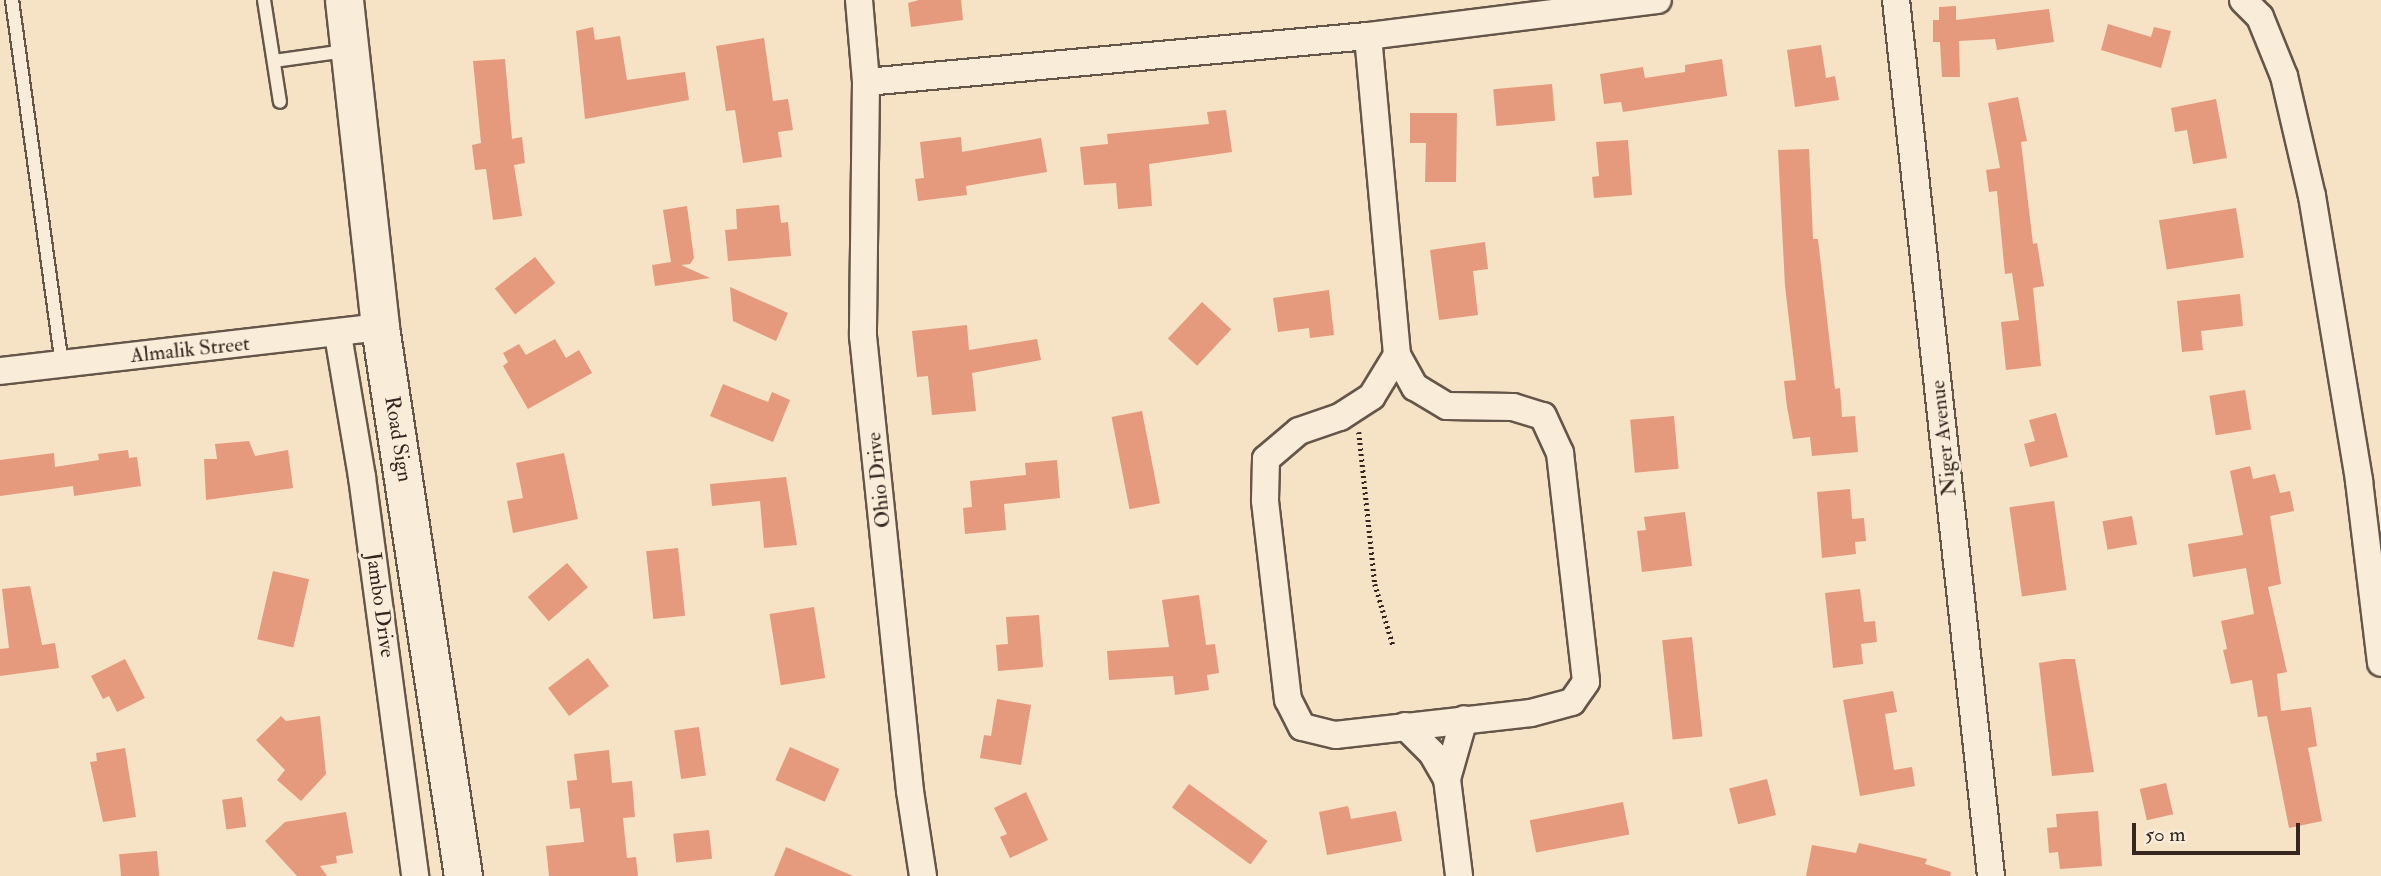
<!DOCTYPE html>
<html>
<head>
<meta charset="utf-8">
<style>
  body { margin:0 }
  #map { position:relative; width:2381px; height:876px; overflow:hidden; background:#f6e2c4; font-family:"IM FELL Double Pica",serif }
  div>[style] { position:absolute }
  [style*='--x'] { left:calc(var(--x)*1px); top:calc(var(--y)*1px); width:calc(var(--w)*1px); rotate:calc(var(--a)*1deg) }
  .building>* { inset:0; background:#e5997d; transform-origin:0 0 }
  .path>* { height:4.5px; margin-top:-2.25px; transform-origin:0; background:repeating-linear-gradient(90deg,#352720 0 2px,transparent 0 5.5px) }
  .roads { filter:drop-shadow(2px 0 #655649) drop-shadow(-2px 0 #655649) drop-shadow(0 2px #655649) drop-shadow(0 -2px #655649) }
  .service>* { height:12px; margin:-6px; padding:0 6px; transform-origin:6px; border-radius:6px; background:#f9ecd9 }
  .minor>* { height:26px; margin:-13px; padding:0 13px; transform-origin:13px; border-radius:13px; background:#f9ecd9 }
  .secondary>* { height:37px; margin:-18.5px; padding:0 18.5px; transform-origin:18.5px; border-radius:18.5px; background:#f9ecd9 }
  span { translate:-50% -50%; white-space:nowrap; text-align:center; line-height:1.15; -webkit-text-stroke:6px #f9ecd9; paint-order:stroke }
  .street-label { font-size:21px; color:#352720 }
  .scale { position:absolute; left:2132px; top:823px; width:168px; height:32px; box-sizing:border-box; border:4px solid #352720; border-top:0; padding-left:9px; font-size:21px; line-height:24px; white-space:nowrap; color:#352720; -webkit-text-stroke:5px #f9ecd9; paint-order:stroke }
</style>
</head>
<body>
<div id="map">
  <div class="building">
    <div style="clip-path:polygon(919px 0,961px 0,963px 20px,911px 27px,908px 3px)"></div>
    <div style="clip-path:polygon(1956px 6px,1956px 20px,2049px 9px,2054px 42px,1997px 50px,1995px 39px,1959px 41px,1960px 77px,1942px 77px,1940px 42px,1933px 42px,1933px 20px,1939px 20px,1939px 7px)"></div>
    <div style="clip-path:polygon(2108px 24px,2151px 37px,2154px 27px,2171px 31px,2161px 68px,2101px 50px)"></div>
    <div style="clip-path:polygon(593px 27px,595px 40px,620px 36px,627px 80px,685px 72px,689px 100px,585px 119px,576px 31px)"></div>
    <div style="clip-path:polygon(764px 38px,773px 101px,788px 99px,793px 130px,778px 132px,782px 157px,743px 163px,735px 110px,726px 111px,716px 46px)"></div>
    <div style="clip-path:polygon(1821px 45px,1826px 78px,1835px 76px,1839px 100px,1795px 107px,1787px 50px)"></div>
    <div style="clip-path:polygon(505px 59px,512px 139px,522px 137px,525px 163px,514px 165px,522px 216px,493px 220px,486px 169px,475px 170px,472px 145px,481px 143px,473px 61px)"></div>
    <div style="clip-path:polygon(1722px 59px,1727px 96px,1623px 112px,1621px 102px,1604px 104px,1600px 74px,1643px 67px,1645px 78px,1685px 72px,1685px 65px)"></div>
    <div style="left:1552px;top:84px;width:37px;height:59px;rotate:85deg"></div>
    <div style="clip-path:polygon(2018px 97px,2027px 141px,2021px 142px,2033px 244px,2037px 243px,2044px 286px,2033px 288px,2041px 366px,2006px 370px,2001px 322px,2019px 320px,2012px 273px,2005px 274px,1997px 191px,1989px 192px,1986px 170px,2000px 168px,1988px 103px)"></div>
    <div style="clip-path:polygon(2216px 99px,2227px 158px,2193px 164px,2187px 130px,2175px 132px,2171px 108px)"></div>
    <div style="clip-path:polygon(1226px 110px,1232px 152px,1149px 164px,1152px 206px,1118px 209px,1116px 183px,1084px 185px,1080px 147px,1108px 144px,1107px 134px,1209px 124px,1207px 112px)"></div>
    <div style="clip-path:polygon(1410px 113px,1457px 113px,1456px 182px,1425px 182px,1426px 143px,1410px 143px)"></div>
    <div style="clip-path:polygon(961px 137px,962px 152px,1041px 138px,1047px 172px,966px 186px,967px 195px,918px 201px,915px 179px,924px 178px,920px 142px)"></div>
    <div style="clip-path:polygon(1628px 140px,1632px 195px,1594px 198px,1592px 177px,1599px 176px,1596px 142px)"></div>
    <div style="clip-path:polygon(1809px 149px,1813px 239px,1818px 239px,1835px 389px,1840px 388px,1842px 417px,1855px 416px,1858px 452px,1812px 456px,1810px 437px,1793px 439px,1787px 407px,1784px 381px,1796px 380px,1785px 286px,1778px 150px)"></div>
    <div style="clip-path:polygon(779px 205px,781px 223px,788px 222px,791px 256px,728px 261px,725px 230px,737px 229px,736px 209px)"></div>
    <div style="clip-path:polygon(687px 206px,694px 258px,690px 264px,681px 265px,710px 278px,655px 286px,652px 265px,671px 262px,663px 210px)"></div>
    <div style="left:2236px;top:208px;width:50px;height:78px;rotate:81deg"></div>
    <div style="clip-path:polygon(1485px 242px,1488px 269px,1473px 271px,1478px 315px,1439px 320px,1430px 250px)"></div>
    <div style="left:535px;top:257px;width:33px;height:51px;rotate:52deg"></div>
    <div style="clip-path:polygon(730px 287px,788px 313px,776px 341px,733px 321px)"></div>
    <div style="clip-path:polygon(1329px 290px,1334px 335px,1310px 338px,1309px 328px,1278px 332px,1273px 298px)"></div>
    <div style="clip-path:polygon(2240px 294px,2243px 326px,2201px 331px,2203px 350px,2182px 352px,2177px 301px)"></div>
    <div style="left:1202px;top:302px;width:40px;height:50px;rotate:43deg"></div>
    <div style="clip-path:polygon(967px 325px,969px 350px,1037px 339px,1041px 360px,972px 373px,976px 411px,932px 415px,928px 376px,917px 377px,912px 331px)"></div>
    <div style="clip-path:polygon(555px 339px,566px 358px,579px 350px,592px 373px,528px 409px,503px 366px,508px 362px,503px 353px,519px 344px,526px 355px)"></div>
    <div style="clip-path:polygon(723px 384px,768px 402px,772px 392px,790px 400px,773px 442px,710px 416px)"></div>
    <div style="left:2245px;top:390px;width:40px;height:36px;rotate:81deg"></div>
    <div style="left:1142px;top:411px;width:94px;height:31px;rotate:79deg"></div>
    <div style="clip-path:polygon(2056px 413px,2068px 457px,2030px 467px,2024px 444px,2035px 441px,2029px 420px)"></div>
    <div style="left:1674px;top:416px;width:53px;height:44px;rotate:85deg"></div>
    <div style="clip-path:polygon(249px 441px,255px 456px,288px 450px,293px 488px,206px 500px,204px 459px,217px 459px,215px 444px)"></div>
    <div style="clip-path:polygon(128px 450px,129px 458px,137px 457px,141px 486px,74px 496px,73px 486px,0 496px,0 460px,54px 453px,55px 467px,99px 460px,98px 454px)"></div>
    <div style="clip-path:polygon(564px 453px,578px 519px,513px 533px,507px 501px,523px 498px,516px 463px)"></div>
    <div style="clip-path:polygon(1057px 460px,1060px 498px,1004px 504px,1006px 530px,965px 534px,963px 508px,972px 507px,970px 481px,1026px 475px,1025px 463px)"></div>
    <div style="clip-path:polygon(2250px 466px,2253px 479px,2275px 474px,2280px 493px,2290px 491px,2294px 511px,2270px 516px,2281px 584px,2268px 587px,2287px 672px,2277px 674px,2281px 711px,2311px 707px,2317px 746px,2308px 748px,2322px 821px,2289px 828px,2267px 716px,2258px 717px,2252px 680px,2231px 684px,2223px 650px,2227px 649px,2221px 621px,2254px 614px,2246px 568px,2193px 577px,2188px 544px,2243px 535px,2230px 471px)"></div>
    <div style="clip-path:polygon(786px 477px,797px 545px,764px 548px,760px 501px,712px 506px,710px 484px)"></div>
    <div style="clip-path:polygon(1850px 489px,1852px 519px,1864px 518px,1866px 541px,1855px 542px,1856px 554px,1822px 558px,1817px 492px)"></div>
    <div style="left:2054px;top:501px;width:90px;height:45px;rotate:82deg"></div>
    <div style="clip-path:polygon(1685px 512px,1692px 566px,1642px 572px,1637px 531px,1646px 530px,1644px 517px)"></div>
    <div style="left:2132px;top:516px;width:29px;height:30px;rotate:80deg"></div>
    <div style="left:678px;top:548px;width:68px;height:32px;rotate:84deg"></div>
    <div style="left:567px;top:563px;width:32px;height:52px;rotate:49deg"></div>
    <div style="left:273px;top:571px;width:37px;height:70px;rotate:13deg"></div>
    <div style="clip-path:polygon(30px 586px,42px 645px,55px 643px,59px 668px,0 676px,0 649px,9px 648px,2px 589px)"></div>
    <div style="clip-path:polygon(1860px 589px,1864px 622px,1875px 621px,1877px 642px,1861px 644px,1863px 664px,1833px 668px,1825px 593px)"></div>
    <div style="clip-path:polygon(1199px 595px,1206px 645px,1215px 644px,1219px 673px,1207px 675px,1209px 690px,1175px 695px,1173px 676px,1109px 680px,1107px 651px,1169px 647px,1162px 600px)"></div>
    <div style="left:814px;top:607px;width:72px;height:45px;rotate:81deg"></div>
    <div style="clip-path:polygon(1039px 615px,1043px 667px,998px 671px,996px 645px,1008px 644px,1006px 617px)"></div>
    <div style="left:1692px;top:637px;width:100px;height:30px;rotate:84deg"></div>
    <div style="left:588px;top:658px;width:35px;height:50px;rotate:53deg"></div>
    <div style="clip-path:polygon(125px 659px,145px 698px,117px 712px,109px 696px,103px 699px,91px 676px)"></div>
    <div style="clip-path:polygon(2064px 659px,2075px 659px,2094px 772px,2052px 776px,2039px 663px)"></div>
    <div style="clip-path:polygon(1893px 691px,1897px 712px,1885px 714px,1894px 770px,1912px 767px,1915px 786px,1860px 796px,1843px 700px)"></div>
    <div style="clip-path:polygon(997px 699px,1031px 705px,1021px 765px,980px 758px,984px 735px,991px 736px)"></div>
    <div style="clip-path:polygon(281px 716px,286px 721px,320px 716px,326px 774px,301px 801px,277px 780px,285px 770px,256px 740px)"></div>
    <div style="left:699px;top:727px;width:49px;height:25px;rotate:82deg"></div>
    <div style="left:790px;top:747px;width:54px;height:36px;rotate:24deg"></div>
    <div style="clip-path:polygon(125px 748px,136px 817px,103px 822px,90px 762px,97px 761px,96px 753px)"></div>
    <div style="clip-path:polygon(609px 750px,612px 783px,632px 781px,635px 817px,623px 818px,627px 858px,636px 857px,638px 876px,549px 876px,546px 846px,584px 842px,580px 808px,570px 809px,567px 781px,577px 780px,574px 754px)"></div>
    <div style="left:1767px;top:779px;width:37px;height:39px;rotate:76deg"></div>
    <div style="left:2166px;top:783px;width:32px;height:27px;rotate:77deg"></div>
    <div style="left:1189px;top:784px;width:97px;height:29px;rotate:36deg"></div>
    <div style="clip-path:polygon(1026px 792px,1048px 840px,1010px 858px,1000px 837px,1007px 834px,994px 808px)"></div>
    <div style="left:242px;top:797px;width:30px;height:20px;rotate:82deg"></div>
    <div style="left:1623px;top:802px;width:33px;height:95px;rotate:79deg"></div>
    <div style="clip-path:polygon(1348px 806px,1351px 819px,1396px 811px,1402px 841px,1327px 855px,1319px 812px)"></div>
    <div style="clip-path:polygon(2098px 811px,2102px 866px,2060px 869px,2058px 852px,2049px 853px,2047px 828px,2057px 827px,2056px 814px)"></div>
    <div style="clip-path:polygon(346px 812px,353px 853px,336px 856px,337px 863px,320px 866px,327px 876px,297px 876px,265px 841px,285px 822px)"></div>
    <div style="left:709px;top:830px;width:29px;height:36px;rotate:84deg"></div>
    <div style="clip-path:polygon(1859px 843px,1927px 859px,1925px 864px,1951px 872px,1950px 876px,1806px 876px,1812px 845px,1856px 853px)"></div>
    <div style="clip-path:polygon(786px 847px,853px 876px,774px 876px)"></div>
    <div style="left:157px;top:851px;width:25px;height:38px;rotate:85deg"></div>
  </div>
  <div class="path">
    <div style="--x:1359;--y:432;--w:153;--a:84"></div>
    <div style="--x:1375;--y:584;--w:64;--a:73.6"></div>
  </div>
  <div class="roads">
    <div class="service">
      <div style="--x:12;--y:0;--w:367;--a:82.2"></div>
      <div style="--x:264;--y:0;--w:103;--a:81.1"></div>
      <div style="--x:274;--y:61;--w:72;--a:-8"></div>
    </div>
    <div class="minor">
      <div style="--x:859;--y:0;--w:82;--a:85.1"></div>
      <div style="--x:866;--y:82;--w:254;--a:90.7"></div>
      <div style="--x:863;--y:336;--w:457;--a:84.1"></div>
      <div style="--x:910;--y:791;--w:86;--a:81.3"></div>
      <div style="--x:1896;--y:0;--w:881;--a:83.81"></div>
      <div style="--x:2243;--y:0;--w:24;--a:45"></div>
      <div style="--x:2260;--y:17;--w:64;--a:67.9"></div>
      <div style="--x:2284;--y:76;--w:123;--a:76.9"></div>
      <div style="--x:2312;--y:196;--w:289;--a:80.6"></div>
      <div style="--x:2359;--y:481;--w:183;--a:83.1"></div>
      <div style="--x:1368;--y:36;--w:320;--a:84.8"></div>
      <div style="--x:1397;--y:355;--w:37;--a:61"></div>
      <div style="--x:1415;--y:387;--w:37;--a:31"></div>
      <div style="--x:1447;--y:406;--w:66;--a:0.9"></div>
      <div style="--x:1513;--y:407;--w:31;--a:17"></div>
      <div style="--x:1543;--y:416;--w:41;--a:65.3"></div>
      <div style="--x:1560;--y:453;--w:230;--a:83.5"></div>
      <div style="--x:1586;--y:682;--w:24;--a:125"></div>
      <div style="--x:1572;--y:702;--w:42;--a:165"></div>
      <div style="--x:1531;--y:713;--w:197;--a:173.6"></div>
      <div style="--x:1335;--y:735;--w:34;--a:-166"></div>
      <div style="--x:1302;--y:727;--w:30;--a:-117"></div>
      <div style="--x:1288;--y:700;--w:201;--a:-96.6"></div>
      <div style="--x:1265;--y:500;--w:41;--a:-88.6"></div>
      <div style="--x:1266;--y:459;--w:43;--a:-40.3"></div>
      <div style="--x:1299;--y:431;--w:43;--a:-18.9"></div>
      <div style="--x:1340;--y:417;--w:38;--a:-33"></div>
      <div style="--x:1372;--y:396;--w:48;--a:-58.6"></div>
      <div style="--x:866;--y:82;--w:504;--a:-5.24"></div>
      <div style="--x:1368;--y:36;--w:292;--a:-7.1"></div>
      <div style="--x:338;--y:335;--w:144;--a:80.4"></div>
      <div style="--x:362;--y:477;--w:403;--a:82.4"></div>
      <div style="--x:0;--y:371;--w:383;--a:-6.6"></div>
      <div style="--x:1405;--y:726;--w:38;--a:45"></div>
      <div style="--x:1432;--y:753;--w:30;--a:60"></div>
      <div style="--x:1447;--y:779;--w:98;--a:82.9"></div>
      <div style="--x:1447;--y:779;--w:62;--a:-74.2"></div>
    </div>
    <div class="secondary">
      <div style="--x:344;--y:0;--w:329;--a:83.7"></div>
      <div style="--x:380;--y:327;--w:555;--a:81.4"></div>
    </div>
  </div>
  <div class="street-label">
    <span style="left:190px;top:350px;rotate:-6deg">Almalik Street</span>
    <span style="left:1944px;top:438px;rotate:-96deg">Niger Avenue</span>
    <span style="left:398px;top:439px;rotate:81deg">Road Sign</span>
    <span style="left:879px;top:480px;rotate:-96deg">Ohio Drive</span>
    <span style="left:380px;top:605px;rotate:82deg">Jambo Drive</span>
  </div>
  <div class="scale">50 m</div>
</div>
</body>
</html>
